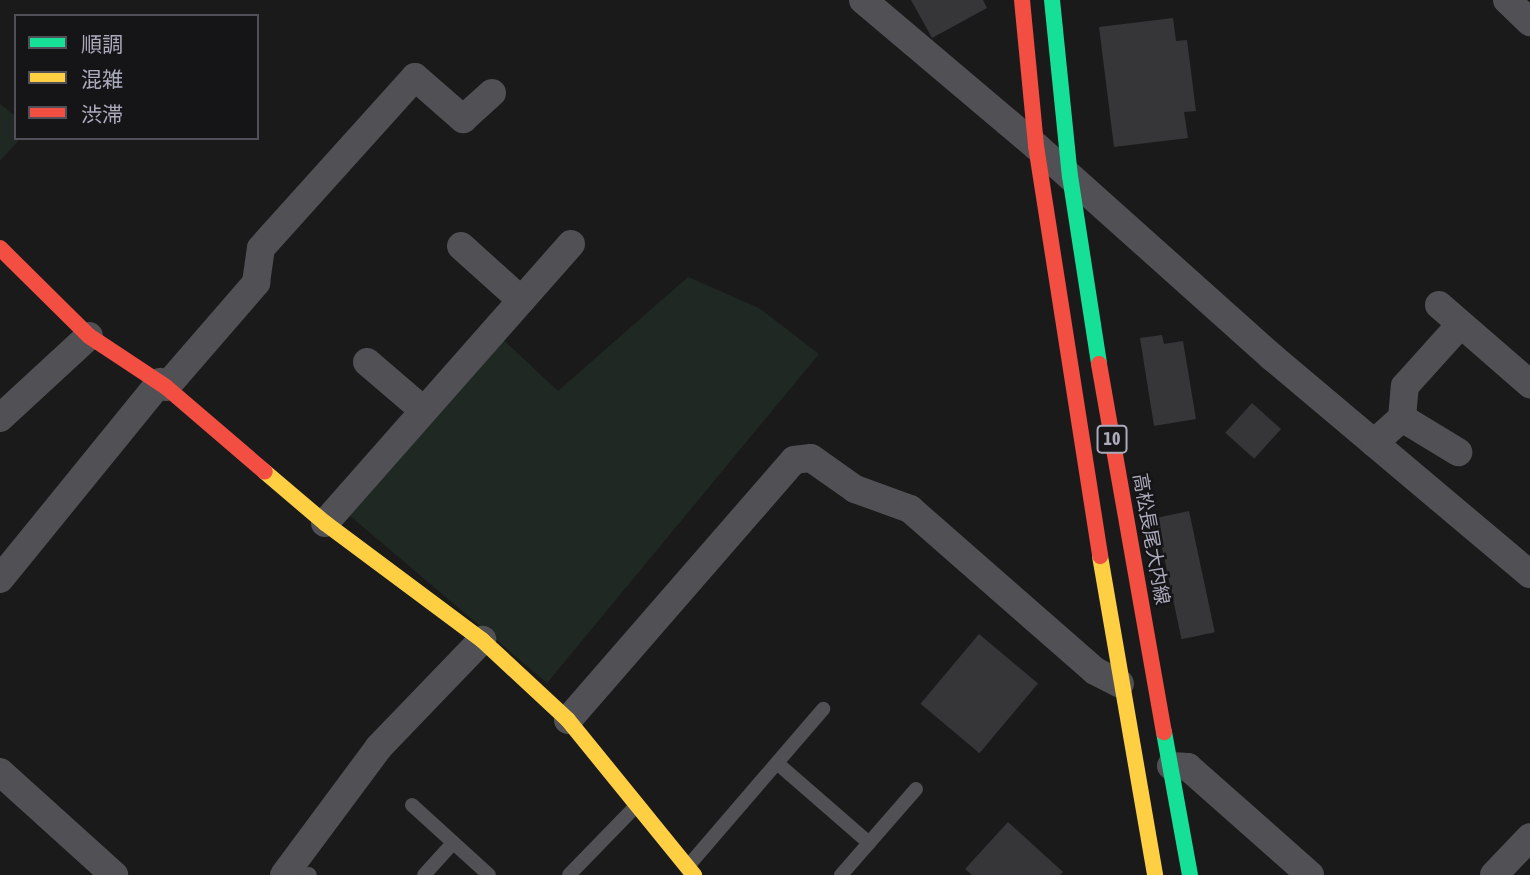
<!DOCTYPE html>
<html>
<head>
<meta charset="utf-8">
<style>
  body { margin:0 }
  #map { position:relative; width:1530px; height:875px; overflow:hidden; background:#1a1a1b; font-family:"Asap Condensed","Noto Sans JP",sans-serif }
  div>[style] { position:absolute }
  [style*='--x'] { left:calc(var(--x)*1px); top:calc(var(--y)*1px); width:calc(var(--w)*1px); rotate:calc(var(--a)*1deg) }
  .green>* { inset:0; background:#1f2823 }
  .building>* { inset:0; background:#363639; transform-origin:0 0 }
  .lane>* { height:14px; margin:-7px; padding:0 7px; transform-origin:7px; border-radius:7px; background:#505055 }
  .street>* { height:28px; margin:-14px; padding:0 14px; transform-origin:14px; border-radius:14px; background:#505055 }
  .fast>* { height:16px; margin:-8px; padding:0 8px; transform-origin:8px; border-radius:8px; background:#16e098 }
  .slow>* { height:16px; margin:-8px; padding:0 8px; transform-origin:8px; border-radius:8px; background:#ffcf43 }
  .jam>* { height:16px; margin:-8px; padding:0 8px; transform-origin:8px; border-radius:8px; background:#f24e42 }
  span { translate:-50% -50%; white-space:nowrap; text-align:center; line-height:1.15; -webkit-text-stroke:5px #151417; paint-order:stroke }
  .shield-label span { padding:2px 5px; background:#151417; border:2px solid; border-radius:5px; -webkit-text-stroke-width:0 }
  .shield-label { font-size:18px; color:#ababbc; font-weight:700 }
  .street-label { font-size:19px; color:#ababbc }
  .legend { position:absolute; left:14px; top:14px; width:245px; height:126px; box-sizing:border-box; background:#151417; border:2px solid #515059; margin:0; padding:9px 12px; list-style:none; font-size:21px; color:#ababbc }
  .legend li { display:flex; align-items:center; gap:14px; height:35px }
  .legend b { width:35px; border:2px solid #515059 }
</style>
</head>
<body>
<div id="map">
  <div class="green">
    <div style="clip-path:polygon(0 104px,16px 117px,16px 138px,21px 138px,0 161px)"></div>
    <div style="clip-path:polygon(688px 277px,759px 308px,819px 354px,547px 683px,343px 510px,496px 333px,558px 391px)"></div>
  </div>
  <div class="building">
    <div style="clip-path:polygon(911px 0,983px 0,987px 8px,932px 38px)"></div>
    <div style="clip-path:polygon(1173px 18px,1176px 41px,1187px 40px,1196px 111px,1184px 112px,1188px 138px,1114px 147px,1099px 27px)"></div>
    <div style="clip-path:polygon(1162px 335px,1164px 344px,1183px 341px,1196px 419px,1154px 426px,1140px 338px)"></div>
    <div style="left:1252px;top:403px;width:39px;height:40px;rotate:42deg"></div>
    <div style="left:1189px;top:511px;width:124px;height:34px;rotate:78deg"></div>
    <div style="left:979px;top:634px;width:77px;height:91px;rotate:40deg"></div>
    <div style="clip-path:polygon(1008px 822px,1063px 872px,1060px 875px,972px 875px,965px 869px)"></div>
  </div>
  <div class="lane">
    <div style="--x:777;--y:763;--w:122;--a:41"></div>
    <div style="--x:412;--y:805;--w:104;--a:42.3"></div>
    <div style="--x:689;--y:865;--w:206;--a:-49.3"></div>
    <div style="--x:309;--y:874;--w:1;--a:45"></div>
    <div style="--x:424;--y:875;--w:43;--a:-47.8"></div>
    <div style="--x:569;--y:875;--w:98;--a:-45.8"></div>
    <div style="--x:841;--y:875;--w:114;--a:-48.9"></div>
  </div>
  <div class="street">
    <div style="--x:863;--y:0;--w:226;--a:40.2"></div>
    <div style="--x:1036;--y:146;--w:317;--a:41.8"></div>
    <div style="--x:1272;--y:357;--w:337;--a:40.1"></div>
    <div style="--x:1507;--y:0;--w:32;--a:44"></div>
    <div style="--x:461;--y:246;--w:81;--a:42"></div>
    <div style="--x:1439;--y:305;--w:121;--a:41"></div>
    <div style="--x:367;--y:362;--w:74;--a:40.6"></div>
    <div style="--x:166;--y:387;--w:138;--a:-49.1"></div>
    <div style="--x:256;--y:283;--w:35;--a:-82"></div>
    <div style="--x:261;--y:248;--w:230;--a:-48"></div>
    <div style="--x:415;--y:77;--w:64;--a:41.2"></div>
    <div style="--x:463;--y:119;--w:39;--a:-42"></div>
    <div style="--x:0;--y:418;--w:121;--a:-42.7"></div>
    <div style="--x:1402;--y:418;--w:66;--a:31.3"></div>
    <div style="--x:1374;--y:443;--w:38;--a:-42"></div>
    <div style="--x:1402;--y:418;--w:32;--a:-85"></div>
    <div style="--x:1405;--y:386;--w:82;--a:-48"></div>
    <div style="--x:325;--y:523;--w:372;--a:-48.6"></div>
    <div style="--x:0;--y:579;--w:254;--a:-50.9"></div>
    <div style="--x:568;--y:720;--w:344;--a:-49"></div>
    <div style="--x:794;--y:460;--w:17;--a:-7"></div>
    <div style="--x:811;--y:458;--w:54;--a:35.2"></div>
    <div style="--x:855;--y:489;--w:59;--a:20"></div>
    <div style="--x:910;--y:509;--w:246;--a:41.2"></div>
    <div style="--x:1095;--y:671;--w:28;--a:27"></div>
    <div style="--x:1171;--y:766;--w:17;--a:3"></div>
    <div style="--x:1188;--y:767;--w:163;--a:41.5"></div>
    <div style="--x:0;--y:772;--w:154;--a:42.1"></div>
    <div style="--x:284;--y:875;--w:159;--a:-53.4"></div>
    <div style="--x:379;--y:747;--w:149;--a:-46.1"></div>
    <div style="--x:1494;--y:875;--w:52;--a:-46.5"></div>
  </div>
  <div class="fast">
    <div style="--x:1052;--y:0;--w:177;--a:84.2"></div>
    <div style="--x:1070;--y:176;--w:190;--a:81.2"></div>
    <div style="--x:1164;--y:732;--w:145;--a:79.7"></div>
  </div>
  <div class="slow">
    <div style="--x:265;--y:472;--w:79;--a:40.4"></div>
    <div style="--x:325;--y:523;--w:196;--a:36.7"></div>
    <div style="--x:482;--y:640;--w:117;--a:42.9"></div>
    <div style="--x:568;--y:720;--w:200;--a:50.9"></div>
    <div style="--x:1100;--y:556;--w:324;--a:80.2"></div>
  </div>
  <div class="jam">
    <div style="--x:1022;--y:0;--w:147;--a:84.5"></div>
    <div style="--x:1036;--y:146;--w:415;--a:81.1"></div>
    <div style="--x:0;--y:248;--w:125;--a:44.7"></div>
    <div style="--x:89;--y:336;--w:92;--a:33.5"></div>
    <div style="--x:166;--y:387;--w:130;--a:40.6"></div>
    <div style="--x:1099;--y:364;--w:374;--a:80"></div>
  </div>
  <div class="shield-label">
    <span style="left:1112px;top:439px">10</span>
  </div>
  <div class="street-label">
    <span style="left:1151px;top:539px;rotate:80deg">高松長尾大内線</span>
  </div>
  <ul class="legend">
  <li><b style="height:9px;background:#16e098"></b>順調</li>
  <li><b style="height:9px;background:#ffcf43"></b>混雑</li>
  <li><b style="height:9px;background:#f24e42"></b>渋滞</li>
  </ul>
</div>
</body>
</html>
